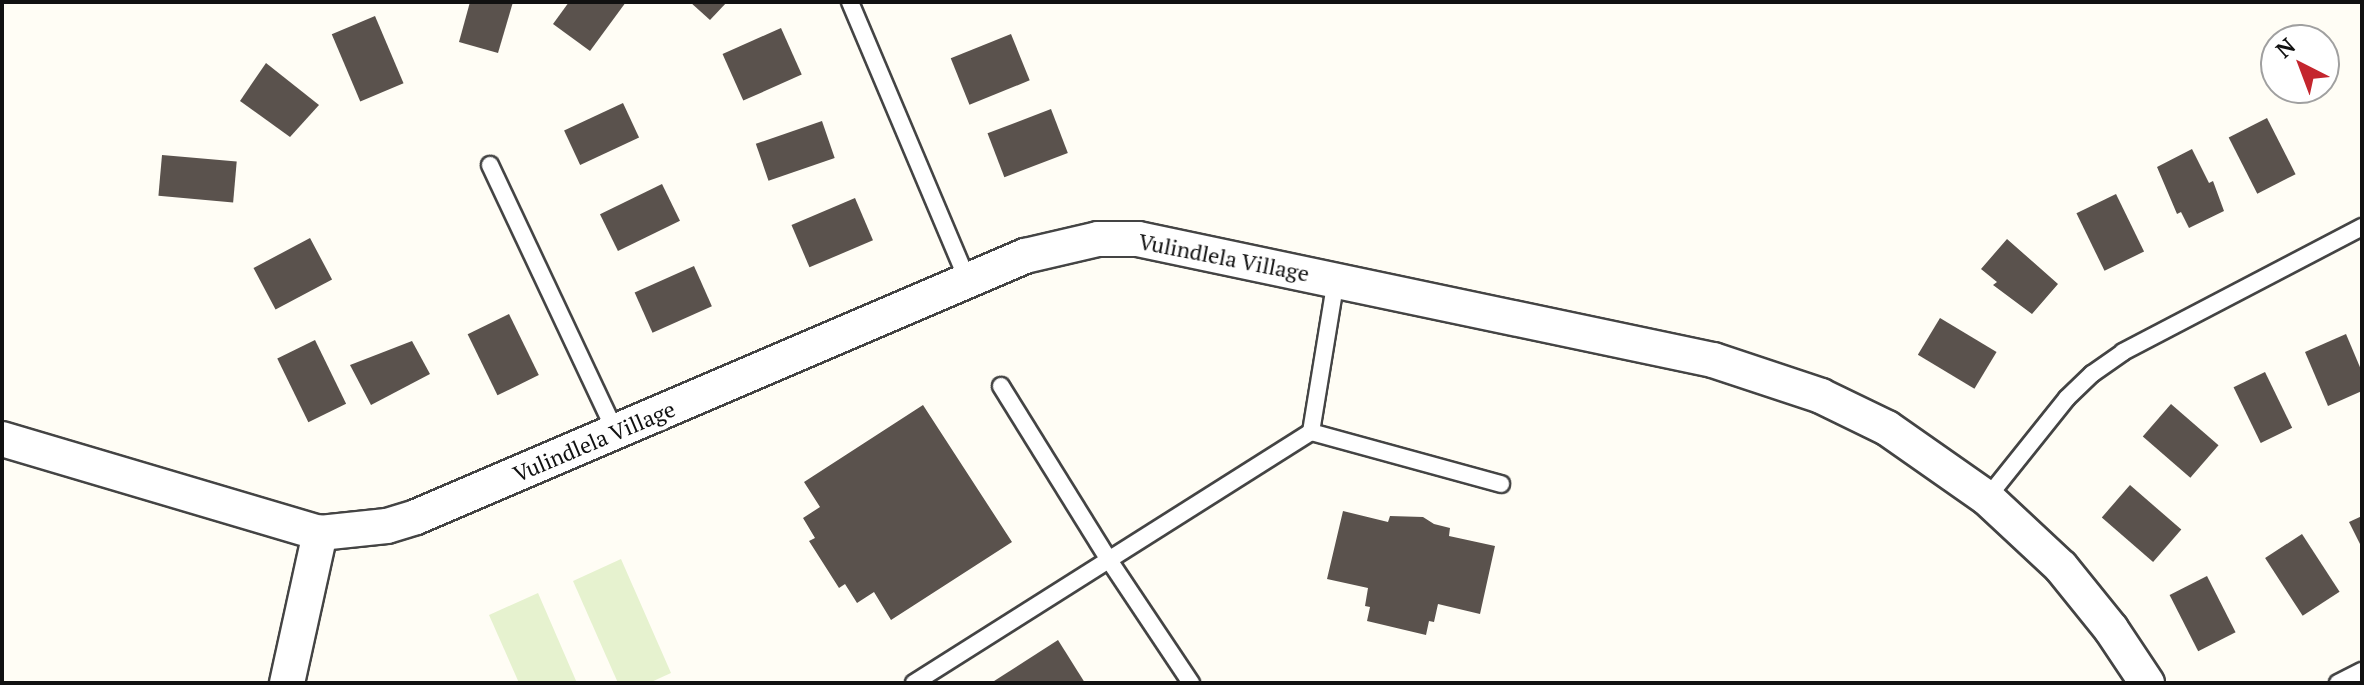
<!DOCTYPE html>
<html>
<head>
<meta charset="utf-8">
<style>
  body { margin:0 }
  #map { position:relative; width:2364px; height:685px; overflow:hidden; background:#fffdf5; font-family:"PT Serif",serif }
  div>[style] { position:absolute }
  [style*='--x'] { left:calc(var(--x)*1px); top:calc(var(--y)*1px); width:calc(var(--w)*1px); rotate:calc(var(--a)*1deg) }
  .pitch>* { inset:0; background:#e6f2cf }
  .building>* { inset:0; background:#5a524d; transform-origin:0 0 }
  .roads { filter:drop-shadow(2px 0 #444) drop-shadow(-2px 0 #444) drop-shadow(0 2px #444) drop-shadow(0 -2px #444) }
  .lane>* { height:16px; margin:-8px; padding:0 8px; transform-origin:8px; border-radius:8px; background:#fff }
  .street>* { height:34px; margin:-17px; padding:0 17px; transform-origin:17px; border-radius:17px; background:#fff }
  span { translate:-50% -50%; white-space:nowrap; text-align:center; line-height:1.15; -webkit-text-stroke:8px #fff; paint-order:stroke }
  .street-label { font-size:22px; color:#111 }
  .frame { position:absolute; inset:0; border:4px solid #111; pointer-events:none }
  .north { position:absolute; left:2260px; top:24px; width:80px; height:80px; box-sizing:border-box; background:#fff; border:2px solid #a0a0a0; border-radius:50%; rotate:318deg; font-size:22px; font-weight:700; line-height:32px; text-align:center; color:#111 }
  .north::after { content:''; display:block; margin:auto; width:28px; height:36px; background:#c4262e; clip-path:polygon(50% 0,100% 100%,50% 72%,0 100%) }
</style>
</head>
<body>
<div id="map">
  <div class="pitch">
    <div style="clip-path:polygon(621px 559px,671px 673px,649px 683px,618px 683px,573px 581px)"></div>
    <div style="clip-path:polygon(538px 593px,577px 683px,519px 683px,489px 615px)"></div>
  </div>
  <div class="building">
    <div style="clip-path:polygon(470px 2px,513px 2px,498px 53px,459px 42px)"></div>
    <div style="clip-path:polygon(569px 2px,626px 2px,590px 51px,553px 24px)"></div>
    <div style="clip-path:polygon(690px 2px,727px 2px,710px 20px)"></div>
    <div style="left:375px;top:16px;width:73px;height:47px;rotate:67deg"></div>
    <div style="left:781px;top:28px;width:51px;height:64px;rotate:66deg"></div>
    <div style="left:1011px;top:34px;width:50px;height:65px;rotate:68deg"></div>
    <div style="clip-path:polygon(266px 63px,319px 105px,290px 137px,240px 101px)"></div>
    <div style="left:623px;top:103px;width:38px;height:65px;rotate:65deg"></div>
    <div style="left:1051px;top:109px;width:47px;height:68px;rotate:69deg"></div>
    <div style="left:2267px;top:118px;width:63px;height:43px;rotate:63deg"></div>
    <div style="left:822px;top:121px;width:39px;height:70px;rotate:71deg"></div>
    <div style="clip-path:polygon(2192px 149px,2209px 183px,2213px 181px,2224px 211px,2189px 228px,2181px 212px,2177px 214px,2157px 167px)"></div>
    <div style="left:162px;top:155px;width:75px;height:41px;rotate:5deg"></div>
    <div style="left:662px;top:184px;width:41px;height:69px;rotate:64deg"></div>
    <div style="left:2116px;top:194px;width:64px;height:44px;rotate:64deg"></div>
    <div style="left:855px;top:198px;width:46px;height:69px;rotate:67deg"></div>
    <div style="left:310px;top:238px;width:47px;height:64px;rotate:62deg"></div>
    <div style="clip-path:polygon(2007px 239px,2058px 284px,2032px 314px,1993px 285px,1997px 282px,1981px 269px)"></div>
    <div style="left:694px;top:266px;width:44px;height:65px;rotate:66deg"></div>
    <div style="left:509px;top:314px;width:68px;height:46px;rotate:64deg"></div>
    <div style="left:1940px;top:318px;width:66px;height:43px;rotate:31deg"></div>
    <div style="clip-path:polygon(2346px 334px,2362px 372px,2362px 391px,2328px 406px,2305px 352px)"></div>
    <div style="left:315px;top:340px;width:71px;height:42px;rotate:64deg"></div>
    <div style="clip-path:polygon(412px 341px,430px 374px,371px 405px,350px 365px)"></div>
    <div style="left:2265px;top:372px;width:62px;height:35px;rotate:64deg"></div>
    <div style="left:2171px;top:404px;width:63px;height:43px;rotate:41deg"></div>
    <div style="clip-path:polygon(923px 405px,1012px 542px,891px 620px,874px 592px,857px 603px,845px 584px,839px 588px,809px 541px,815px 538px,803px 518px,820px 507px,804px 482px)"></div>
    <div style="left:2130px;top:485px;width:68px;height:43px;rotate:41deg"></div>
    <div style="clip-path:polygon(1343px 511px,1388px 522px,1390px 516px,1423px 517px,1434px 524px,1450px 528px,1449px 536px,1495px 546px,1480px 614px,1438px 604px,1434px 622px,1429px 621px,1426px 635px,1367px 621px,1370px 607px,1365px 606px,1368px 588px,1327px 579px)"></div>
    <div style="clip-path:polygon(2362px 516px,2362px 548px,2349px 522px)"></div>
    <div style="left:2302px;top:534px;width:69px;height:44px;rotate:57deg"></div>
    <div style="left:2207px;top:576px;width:63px;height:42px;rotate:63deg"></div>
    <div style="clip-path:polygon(1058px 640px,1085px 683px,991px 683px)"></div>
  </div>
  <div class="roads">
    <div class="lane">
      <div style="--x:850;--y:2;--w:303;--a:67.1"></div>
      <div style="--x:490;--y:165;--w:294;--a:64.8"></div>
      <div style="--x:1001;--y:386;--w:205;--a:58.2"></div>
      <div style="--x:1109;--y:560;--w:148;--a:56.3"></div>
      <div style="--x:1311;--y:432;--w:197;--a:15.3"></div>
      <div style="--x:1987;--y:498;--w:128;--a:-51.3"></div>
      <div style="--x:2067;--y:398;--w:35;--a:-44"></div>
      <div style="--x:2092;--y:374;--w:38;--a:-35"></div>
      <div style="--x:2123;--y:352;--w:270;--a:-27.6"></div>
      <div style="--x:914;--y:683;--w:470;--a:-32.3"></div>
      <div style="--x:1311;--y:432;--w:155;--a:-80.7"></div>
      <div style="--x:2338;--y:683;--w:27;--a:-27"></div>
    </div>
    <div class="street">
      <div style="--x:2;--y:439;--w:332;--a:16.5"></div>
      <div style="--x:320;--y:533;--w:67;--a:-6"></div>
      <div style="--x:387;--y:526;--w:30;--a:-17"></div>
      <div style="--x:416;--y:517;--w:663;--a:-23.2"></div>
      <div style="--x:1025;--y:256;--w:75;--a:-13.1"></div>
      <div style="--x:1098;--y:239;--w:40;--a:0"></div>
      <div style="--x:1138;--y:239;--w:588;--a:11.88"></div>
      <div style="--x:1713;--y:360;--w:114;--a:18.4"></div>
      <div style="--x:1821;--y:396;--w:73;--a:25.9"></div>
      <div style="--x:1887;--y:428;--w:122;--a:35"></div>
      <div style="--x:1987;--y:498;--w:101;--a:43"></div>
      <div style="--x:2061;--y:567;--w:80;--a:51.1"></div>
      <div style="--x:2111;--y:629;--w:65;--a:56.3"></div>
      <div style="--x:287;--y:683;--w:154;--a:-77.6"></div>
    </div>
  </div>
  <div class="street-label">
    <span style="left:1224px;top:257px;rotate:11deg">Vulindlela Village</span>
    <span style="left:594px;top:441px;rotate:-23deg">Vulindlela Village</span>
  </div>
  <div class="frame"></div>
  <div class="north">N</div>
</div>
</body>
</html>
